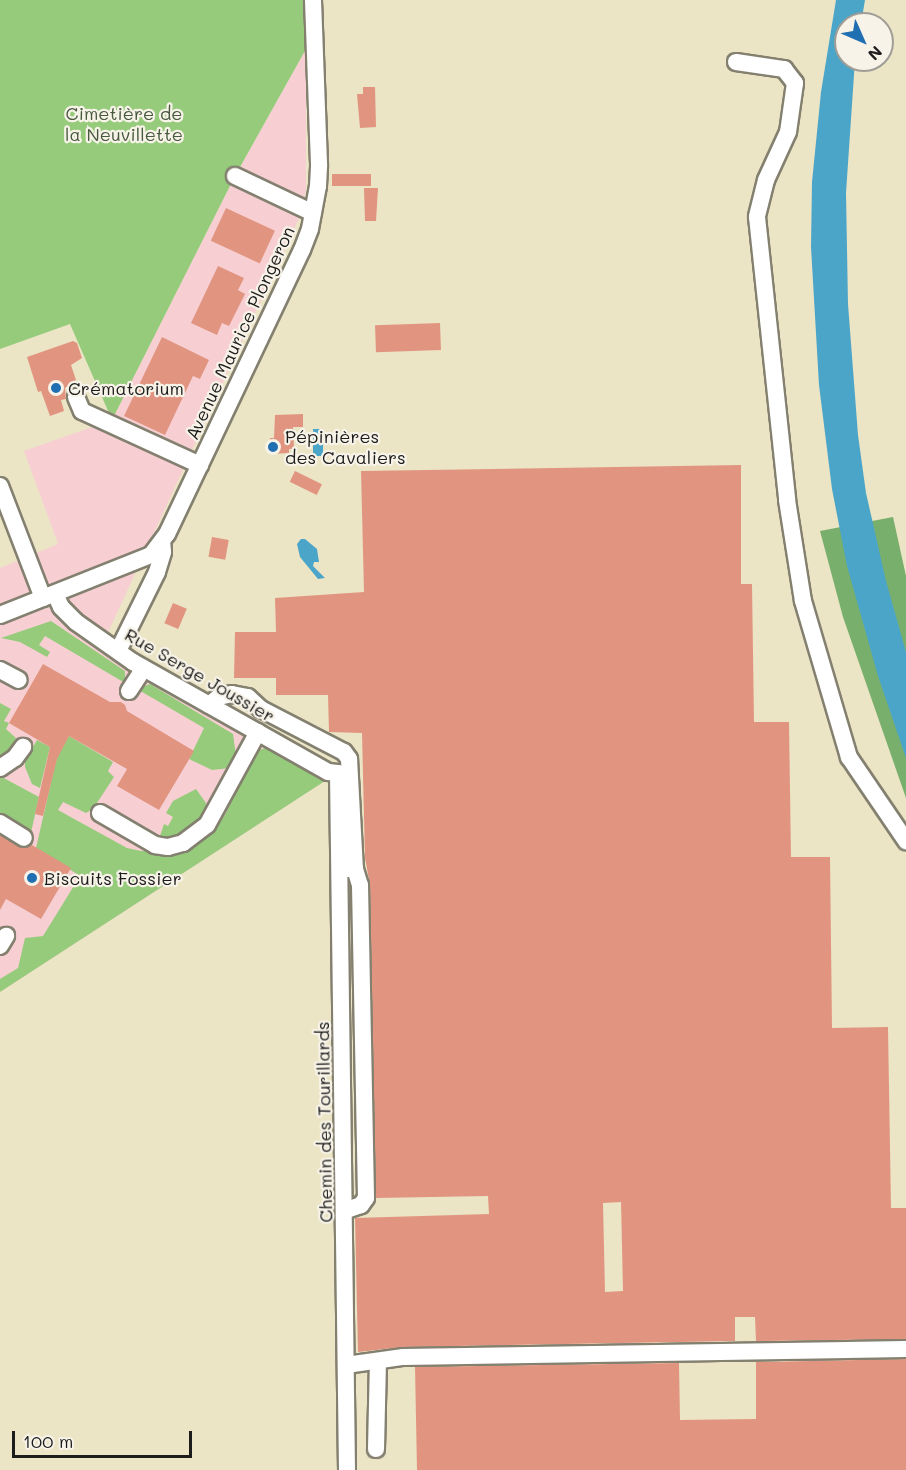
<!DOCTYPE html>
<html>
<head>
<meta charset="utf-8">
<style>
  body { margin:0 }
  #map { position:relative; width:906px; height:1470px; overflow:hidden; background:#ebe4c5; font-family:Mali,sans-serif }
  div>[style] { position:absolute }
  [style*='--x'] { left:calc(var(--x)*1px); top:calc(var(--y)*1px); width:calc(var(--w)*1px); rotate:calc(var(--a)*1deg) }
  .built>* { inset:0; background:#f7cfd3 }
  .green>* { inset:0; background:#96cb7c }
  .forest>* { inset:0; background:#78af6c }
  .water>* { inset:0; background:#4ba5c9; transform-origin:0 0 }
  .building>* { inset:0; background:#e19581; transform-origin:0 0 }
  .roads { filter:drop-shadow(2px 0 #848070) drop-shadow(-2px 0 #848070) drop-shadow(0 2px #848070) drop-shadow(0 -2px #848070) }
  .minor>* { height:16px; margin:-8px; padding:0 8px; transform-origin:8px; border-radius:8px; background:#fff }
  .dots>* { width:16px; height:16px; translate:-50% -50%; box-sizing:border-box; border:3px solid #f7f3e8; border-radius:50% }
  span { translate:-50% -50%; white-space:nowrap; text-align:center; line-height:1.15; -webkit-text-stroke:4.5px #f7f3e8; paint-order:stroke }
  .park-label { font-size:18px; color:#47593e }
  .street-label { font-size:18px; color:#1c1c1c }
  .poi-label { font-size:18px; color:#1c1c1c }
  .left { translate:0 -50%; text-align:left }
  .north { position:absolute; left:834px; top:12px; width:60px; height:60px; box-sizing:border-box; background:#f7f3e8; border:2px solid #9f9d96; border-radius:50%; rotate:135deg; font-size:16px; font-weight:700; line-height:24px; text-align:center; color:#1c1c1c }
  .north::after { content:''; display:block; margin:auto; width:21px; height:27px; background:#1f6fb2; clip-path:polygon(50% 0,100% 100%,50% 72%,0 100%) }
  .scale { position:absolute; left:12px; top:1431px; width:180px; height:27px; box-sizing:border-box; border:3px solid #1c1c1c; border-top:0; padding-left:8px; font-size:18px; line-height:21px; white-space:nowrap; color:#1c1c1c; -webkit-text-stroke:4px #f7f3e8; paint-order:stroke }
</style>
</head>
<body>
<div id="map">
  <div class="built">
    <div style="clip-path:polygon(306px 49px,306px 189px,301px 214px,105px 639px,328px 779px,0 992px,0 568px,58px 544px,24px 451px,112px 420px,235px 176px)"></div>
  </div>
  <div class="green">
    <div style="clip-path:polygon(0 0,306px 0,306px 49px,235px 176px,112px 420px,70px 324px,0 349px)"></div>
    <div style="clip-path:polygon(51px 621px,125px 671px,125px 683px,45px 636px,39px 645px,50px 652px,47px 657px,20px 642px,1px 638px)"></div>
    <div style="clip-path:polygon(150px 684px,233px 734px,236px 756px,230px 768px,212px 770px,189px 759px,204px 728px,137px 689px)"></div>
    <div style="clip-path:polygon(0 703px,11px 709px,4px 721px,9px 723px,6px 729px,16px 738px,8px 755px,0 760px)"></div>
    <div style="clip-path:polygon(69px 736px,113px 762px,108px 771px,114px 777px,93px 809px,86px 813px,63px 802px,58px 810px,127px 848px,141px 851px,160px 851px,200px 837px,217px 825px,225px 815px,256px 751px,274px 745px,328px 779px,0 992px,0 979px,18px 968px,25px 938px,43px 936px,80px 876px,36px 848px,58px 752px)"></div>
    <div style="clip-path:polygon(37px 740px,50px 747px,40px 788px,32px 784px,25px 767px,25px 760px)"></div>
    <div style="clip-path:polygon(0 776px,39px 797px,30px 837px,0 819px)"></div>
    <div style="clip-path:polygon(196px 789px,206px 803px,205px 820px,181px 839px,159px 839px,164px 824px,168px 826px,173px 817px,166px 813px,173px 801px)"></div>
  </div>
  <div class="forest">
    <div style="clip-path:polygon(893px 517px,906px 576px,906px 798px,843px 617px,820px 531px)"></div>
  </div>
  <div class="water">
    <div style="clip-path:polygon(836px 0,865px 0,861px 24px,846px 24px,846px 60px,855px 60px,846px 193px,848px 304px,858px 435px,866px 493px,886px 581px,906px 652px,906px 758px,878px 676px,847px 566px,832px 489px,819px 385px,811px 247px,812px 182px,821px 92px)"></div>
    <div style="left:313px;top:429px;width:10px;height:27px"></div>
    <div style="clip-path:polygon(301px 539px,305px 539px,317px 549px,319px 562px,314px 562px,313px 566px,325px 578px,318px 579px,300px 557px,297px 544px)"></div>
  </div>
  <div class="building">
    <div style="clip-path:polygon(363px 87px,375px 87px,376px 127px,360px 128px,357px 94px,363px 94px)"></div>
    <div style="left:371px;top:174px;width:12px;height:39px;rotate:90deg"></div>
    <div style="clip-path:polygon(364px 188px,378px 188px,376px 221px,365px 221px)"></div>
    <div style="left:226px;top:208px;width:54px;height:36px;rotate:25deg"></div>
    <div style="clip-path:polygon(218px 266px,244px 278px,238px 290px,245px 294px,229px 326px,222px 323px,217px 335px,191px 323px)"></div>
    <div style="left:440px;top:323px;width:27px;height:65px;rotate:88deg"></div>
    <div style="clip-path:polygon(162px 337px,209px 360px,200px 379px,193px 376px,165px 435px,124px 416px)"></div>
    <div style="clip-path:polygon(73px 341px,77px 343px,82px 358px,71px 365px,76px 380px,65px 388px,66px 399px,61px 400px,64px 411px,50px 416px,41px 391px,38px 392px,27px 357px)"></div>
    <div style="clip-path:polygon(303px 414px,303px 427px,293px 427px,294px 449px,289px 449px,289px 453px,271px 454px,270px 438px,274px 438px,275px 415px)"></div>
    <div style="clip-path:polygon(evenodd,741px 465px,741px 584px,752px 584px,754px 722px,789px 722px,791px 857px,830px 857px,832px 1028px,888px 1027px,891px 1208px,906px 1208px,906px 1339px,756px 1341px,755px 1317px,735px 1317px,735px 1341px,403px 1347px,358px 1352px,355px 1218px,489px 1214px,488px 1196px,376px 1198px,370px 885px,365px 858px,362px 733px,329px 732px,328px 695px,276px 695px,276px 678px,234px 678px,235px 632px,276px 632px,275px 598px,364px 592px,361px 471px,741px 465px,621px 1202px,623px 1291px,605px 1292px,603px 1203px,621px 1202px)"></div>
    <div style="left:295px;top:471px;width:30px;height:12px;rotate:26deg"></div>
    <div style="left:212px;top:537px;width:17px;height:20px;rotate:10deg"></div>
    <div style="left:173px;top:603px;width:15px;height:22px;rotate:23deg"></div>
    <div style="clip-path:polygon(43px 664px,110px 702px,121px 702px,125px 705px,127px 711px,194px 751px,159px 810px,117px 786px,127px 769px,69px 736px,57px 759px,43px 816px,35px 814px,50px 747px,9px 723px)"></div>
    <div style="clip-path:polygon(0 835px,23px 848px,32px 845px,71px 868px,41px 919px,6px 899px,0 910px)"></div>
    <div style="clip-path:polygon(906px 1359px,906px 1470px,417px 1470px,415px 1367px,679px 1363px,680px 1420px,756px 1419px,756px 1362px)"></div>
  </div>
  <div class="roads">
    <div class="minor">
      <div style="--x:736;--y:62;--w:49;--a:8.3"></div>
      <div style="--x:784;--y:69;--w:18;--a:52"></div>
      <div style="--x:795;--y:83;--w:49;--a:98.1"></div>
      <div style="--x:788;--y:132;--w:53;--a:114.6"></div>
      <div style="--x:766;--y:180;--w:38;--a:104"></div>
      <div style="--x:757;--y:217;--w:285;--a:83.9"></div>
      <div style="--x:787;--y:500;--w:102;--a:81"></div>
      <div style="--x:803;--y:601;--w:163;--a:73.6"></div>
      <div style="--x:849;--y:757;--w:102;--a:55.8"></div>
      <div style="--x:235;--y:176;--w:86;--a:25.4"></div>
      <div style="--x:76;--y:397;--w:15;--a:67"></div>
      <div style="--x:82;--y:411;--w:130;--a:24.6"></div>
      <div style="--x:0;--y:486;--w:120;--a:69"></div>
      <div style="--x:55;--y:594;--w:14;--a:65"></div>
      <div style="--x:61;--y:607;--w:21;--a:45"></div>
      <div style="--x:76;--y:622;--w:70;--a:35.1"></div>
      <div style="--x:133;--y:662;--w:224;--a:29.4"></div>
      <div style="--x:328;--y:772;--w:10;--a:6"></div>
      <div style="--x:338;--y:773;--w:697;--a:89.26"></div>
      <div style="--x:0;--y:615;--w:162;--a:-21.7"></div>
      <div style="--x:151;--y:555;--w:26;--a:-53"></div>
      <div style="--x:167;--y:534;--w:314;--a:-64.6"></div>
      <div style="--x:302;--y:250;--w:22;--a:-69"></div>
      <div style="--x:310;--y:229;--w:44;--a:-79.5"></div>
      <div style="--x:318;--y:186;--w:22;--a:-87"></div>
      <div style="--x:319;--y:164;--w:164;--a:-92.1"></div>
      <div style="--x:118;--y:651;--w:88;--a:-63.7"></div>
      <div style="--x:157;--y:572;--w:21;--a:-73"></div>
      <div style="--x:163;--y:552;--w:11;--a:-95"></div>
      <div style="--x:0;--y:670;--w:21;--a:28"></div>
      <div style="--x:129;--y:691;--w:27;--a:-57"></div>
      <div style="--x:209;--y:705;--w:13;--a:-39"></div>
      <div style="--x:219;--y:697;--w:13;--a:-13"></div>
      <div style="--x:232;--y:694;--w:16;--a:11"></div>
      <div style="--x:248;--y:697;--w:18;--a:43"></div>
      <div style="--x:261;--y:709;--w:93;--a:27.4"></div>
      <div style="--x:344;--y:752;--w:9;--a:54"></div>
      <div style="--x:349;--y:759;--w:110;--a:86.9"></div>
      <div style="--x:0;--y:768;--w:18;--a:-34"></div>
      <div style="--x:15;--y:758;--w:14;--a:-54"></div>
      <div style="--x:100;--y:813;--w:64;--a:30.2"></div>
      <div style="--x:155;--y:845;--w:13;--a:9"></div>
      <div style="--x:168;--y:847;--w:16;--a:-15"></div>
      <div style="--x:183;--y:843;--w:30;--a:-37"></div>
      <div style="--x:207;--y:825;--w:106;--a:-61.3"></div>
      <div style="--x:0;--y:823;--w:28;--a:32"></div>
      <div style="--x:340;--y:869;--w:15;--a:0"></div>
      <div style="--x:355;--y:869;--w:17;--a:73"></div>
      <div style="--x:360;--y:885;--w:313;--a:88.9"></div>
      <div style="--x:366;--y:1198;--w:9;--a:126"></div>
      <div style="--x:361;--y:1205;--w:18;--a:161"></div>
      <div style="--x:0;--y:946;--w:12;--a:-59"></div>
      <div style="--x:346;--y:1365;--w:58;--a:-8"></div>
      <div style="--x:403;--y:1357;--w:503;--a:-0.91"></div>
      <div style="--x:376;--y:1449;--w:87;--a:-88.7"></div>
    </div>
  </div>
  <div class="dots">
    <div style="left:56px;top:388px;background:#1f6fb2"></div>
    <div style="left:273px;top:447px;background:#1f6fb2"></div>
    <div style="left:32px;top:878px;background:#1f6fb2"></div>
  </div>
  <div class="park-label">
    <span style="left:124px;top:124px">Cimetière de<br>la Neuvillette</span>
  </div>
  <div class="street-label">
    <span style="left:240px;top:333px;rotate:-65deg">Avenue Maurice Plongeron</span>
    <span style="left:200px;top:675px;rotate:30deg">Rue Serge Joussier</span>
    <span style="left:324px;top:1122px;rotate:-91deg">Chemin des Tourillards</span>
  </div>
  <div class="poi-label">
    <span class="left" style="left:68px;top:388px">Crématorium</span>
    <span class="left" style="left:285px;top:447px">Pépinières<br>des Cavaliers</span>
    <span class="left" style="left:44px;top:878px">Biscuits Fossier</span>
  </div>
  <div class="north">N</div>
  <div class="scale">100 m</div>
</div>
</body>
</html>
